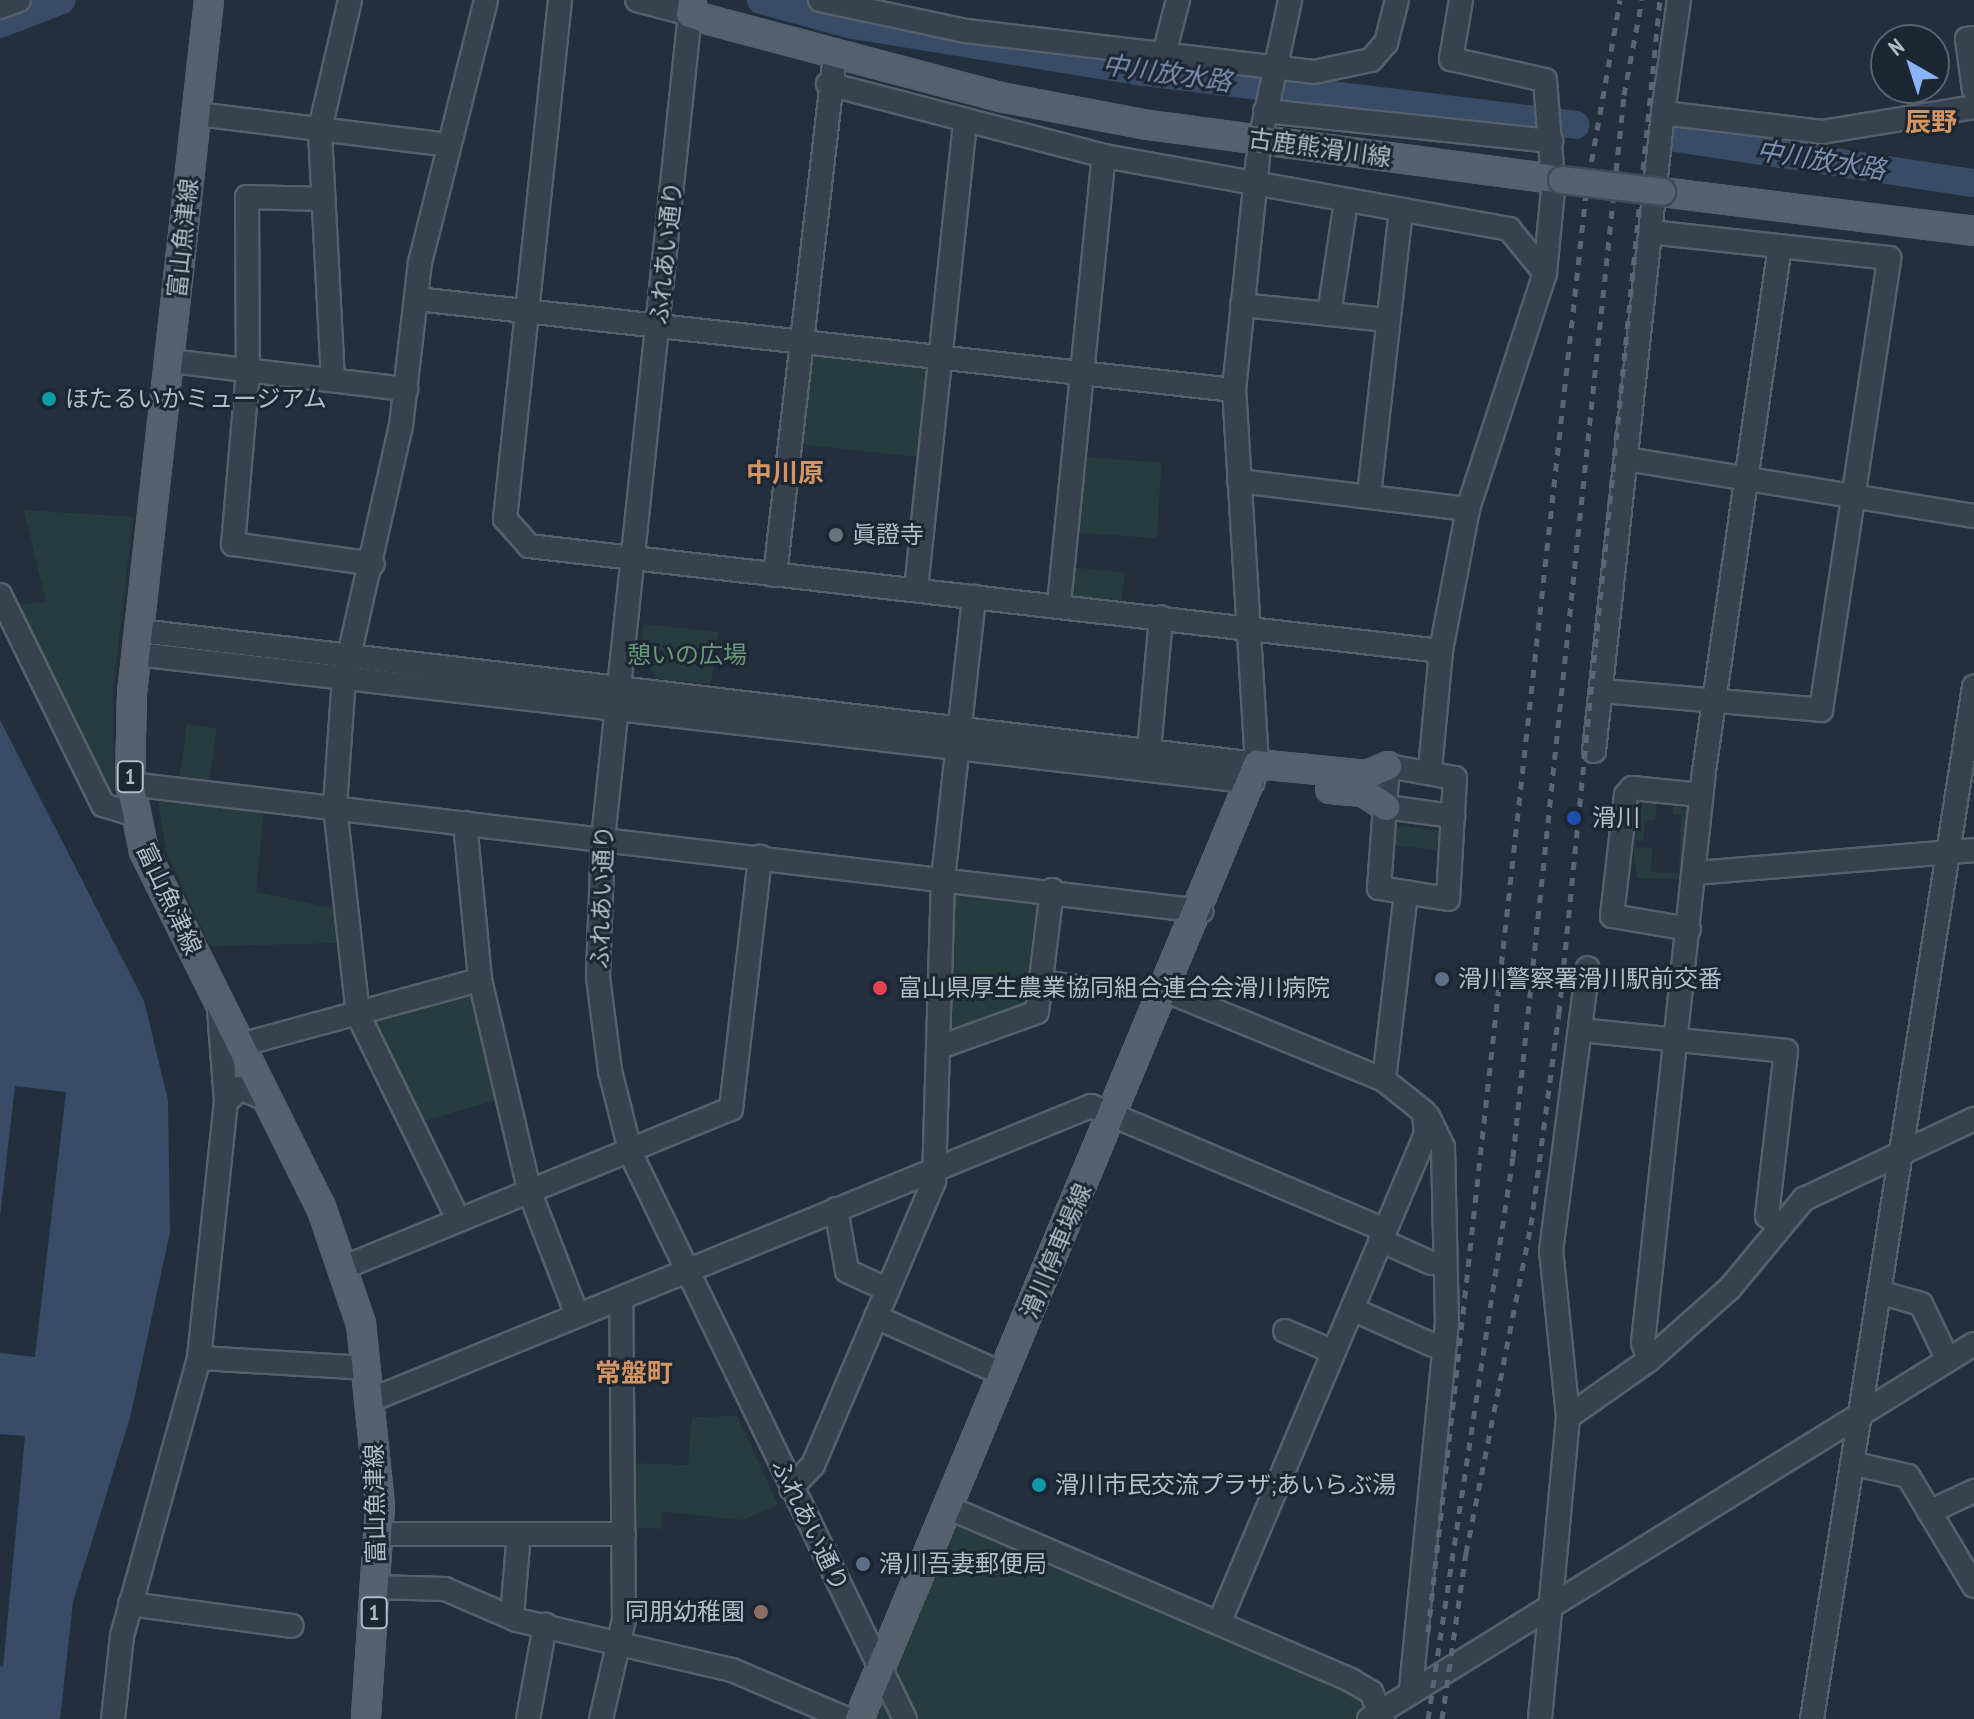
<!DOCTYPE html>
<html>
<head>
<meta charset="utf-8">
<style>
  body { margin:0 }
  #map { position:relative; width:1974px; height:1719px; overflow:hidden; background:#242f3e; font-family:"PT Sans Narrow","Noto Sans JP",sans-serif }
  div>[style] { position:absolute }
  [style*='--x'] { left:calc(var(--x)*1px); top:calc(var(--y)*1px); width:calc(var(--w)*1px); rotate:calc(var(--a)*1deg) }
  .green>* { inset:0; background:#263c3f; transform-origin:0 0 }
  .water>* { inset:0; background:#394c67 }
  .pier>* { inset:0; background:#242f3e }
  .river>* { height:28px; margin:-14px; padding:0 14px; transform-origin:14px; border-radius:14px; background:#394c67 }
  .roads { filter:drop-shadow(2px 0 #565f6c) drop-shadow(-2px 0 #565f6c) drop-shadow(0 2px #565f6c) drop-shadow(0 -2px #565f6c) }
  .minor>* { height:22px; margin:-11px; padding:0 11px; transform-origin:11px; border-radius:11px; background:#38414e }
  .major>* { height:26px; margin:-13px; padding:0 13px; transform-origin:13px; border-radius:13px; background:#56606e }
  .rail>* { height:5px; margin-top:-2.5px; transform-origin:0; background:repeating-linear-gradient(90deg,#5a6575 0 8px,transparent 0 16px) }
  .bridges { filter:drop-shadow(2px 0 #414a57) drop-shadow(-2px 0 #414a57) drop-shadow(0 2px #414a57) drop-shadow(0 -2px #414a57) }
  .major-bridge>* { height:26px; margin:-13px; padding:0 13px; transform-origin:13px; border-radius:13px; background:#56606e }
  .dots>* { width:22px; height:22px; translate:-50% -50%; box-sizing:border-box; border:4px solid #1d2633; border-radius:50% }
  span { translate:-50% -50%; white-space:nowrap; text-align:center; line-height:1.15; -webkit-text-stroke:6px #1d2633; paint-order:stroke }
  .shield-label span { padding:2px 6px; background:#1d2633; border:2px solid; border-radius:6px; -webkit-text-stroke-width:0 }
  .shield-label { font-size:22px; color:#b4bcc9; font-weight:700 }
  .street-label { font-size:24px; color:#b4bcc9 }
  .poi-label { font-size:24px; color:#b4bcc9 }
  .left { translate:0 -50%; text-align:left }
  .right { translate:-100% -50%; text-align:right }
  .park-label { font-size:24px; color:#6b9a76 }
  .water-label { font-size:26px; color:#7c92b1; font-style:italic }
  .neighbourhood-label { font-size:26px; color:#d59563; font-weight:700 }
  .north { position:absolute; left:1870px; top:24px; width:80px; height:80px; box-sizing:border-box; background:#1d2633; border:2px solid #59626f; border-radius:50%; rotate:321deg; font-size:22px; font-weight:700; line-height:32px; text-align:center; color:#b4bcc9 }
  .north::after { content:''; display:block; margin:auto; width:28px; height:36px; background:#8ab4f8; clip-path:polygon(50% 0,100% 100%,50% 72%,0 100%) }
</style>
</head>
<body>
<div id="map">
  <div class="green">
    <div style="left:810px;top:347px;width:121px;height:98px;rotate:6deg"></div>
    <div style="left:1083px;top:457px;width:79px;height:76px;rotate:4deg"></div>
    <div style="clip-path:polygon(24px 510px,133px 517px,113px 692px,114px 792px,107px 795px,4px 606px,46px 602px)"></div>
    <div style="clip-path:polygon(1072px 567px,1125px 573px,1121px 604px,1074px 596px)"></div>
    <div style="clip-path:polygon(644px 624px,718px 632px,711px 684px,658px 679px,639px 653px)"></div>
    <div style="left:187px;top:724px;width:30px;height:59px;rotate:8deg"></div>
    <div style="clip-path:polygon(157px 794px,264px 807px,256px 892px,338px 909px,342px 943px,210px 946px,166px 851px)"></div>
    <div style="clip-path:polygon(1643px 802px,1657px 803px,1655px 820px,1645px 821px,1643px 841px,1634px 840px)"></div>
    <div style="clip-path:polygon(1674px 805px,1690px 810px,1681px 879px,1637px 878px,1633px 847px,1652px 848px,1651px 872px,1679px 873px,1681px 815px,1673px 814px)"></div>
    <div style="clip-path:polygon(1399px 826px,1443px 831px,1444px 851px,1390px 845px)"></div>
    <div style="clip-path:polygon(943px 879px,1049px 890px,1036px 1009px,940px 1047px)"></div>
    <div style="clip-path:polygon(469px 992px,499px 1099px,421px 1122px,369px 1024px)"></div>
    <div style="clip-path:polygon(737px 1416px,778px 1505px,742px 1520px,661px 1511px,661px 1529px,628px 1527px,631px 1463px,688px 1465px,692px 1417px)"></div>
    <div style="clip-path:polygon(947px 1507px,1371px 1692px,1369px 1719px,859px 1719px)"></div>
  </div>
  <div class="water">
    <div style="clip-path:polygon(0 720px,144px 1001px,168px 1100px,170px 1232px,130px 1418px,73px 1602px,60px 1719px,0 1719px)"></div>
  </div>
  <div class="pier">
    <div style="clip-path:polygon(15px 1086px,66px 1092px,35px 1357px,0 1353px,0 1216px)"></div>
    <div style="clip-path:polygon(0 1434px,25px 1436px,3px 1667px,0 1666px)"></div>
  </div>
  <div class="river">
    <div style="--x:761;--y:0;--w:95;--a:15.2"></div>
    <div style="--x:853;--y:25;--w:288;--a:9.2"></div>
    <div style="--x:1137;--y:71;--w:442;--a:7"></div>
    <div style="--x:0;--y:24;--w:66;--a:-21.2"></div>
    <div style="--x:1669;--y:137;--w:308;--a:8.6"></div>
  </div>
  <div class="roads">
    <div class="minor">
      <div style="--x:560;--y:0;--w:522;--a:96.05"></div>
      <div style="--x:505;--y:519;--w:36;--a:48"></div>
      <div style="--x:529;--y:546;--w:918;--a:6.57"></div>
      <div style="--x:637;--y:0;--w:55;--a:14.8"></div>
      <div style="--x:690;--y:14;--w:830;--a:96.02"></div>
      <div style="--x:603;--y:839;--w:138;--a:92.1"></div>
      <div style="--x:598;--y:977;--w:95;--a:82.7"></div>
      <div style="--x:610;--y:1071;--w:86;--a:75.8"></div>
      <div style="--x:631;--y:1154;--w:628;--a:64.13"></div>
      <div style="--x:820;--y:0;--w:149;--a:12"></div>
      <div style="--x:966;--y:31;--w:350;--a:6.7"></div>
      <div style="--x:1314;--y:72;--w:58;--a:-11.9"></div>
      <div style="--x:1371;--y:60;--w:23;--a:-49"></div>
      <div style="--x:1386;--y:43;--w:44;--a:-75.7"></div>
      <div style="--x:1461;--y:0;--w:60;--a:99.6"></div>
      <div style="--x:1451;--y:59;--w:96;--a:12.6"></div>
      <div style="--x:1545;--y:80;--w:88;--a:85.5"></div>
      <div style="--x:1679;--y:0;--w:114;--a:98.1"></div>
      <div style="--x:1663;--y:113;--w:160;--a:6.8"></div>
      <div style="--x:1822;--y:132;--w:154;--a:-9.3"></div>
      <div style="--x:0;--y:7;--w:20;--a:-20"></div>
      <div style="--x:1974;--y:38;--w:7;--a:172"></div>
      <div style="--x:1967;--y:39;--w:51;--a:82.2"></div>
      <div style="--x:1164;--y:54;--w:56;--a:-75.5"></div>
      <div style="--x:828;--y:84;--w:285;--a:14.6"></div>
      <div style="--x:1104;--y:156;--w:412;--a:10.2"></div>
      <div style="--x:1509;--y:229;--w:57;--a:50.7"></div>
      <div style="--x:1545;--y:273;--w:248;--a:108.1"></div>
      <div style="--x:1468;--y:509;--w:145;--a:100.8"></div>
      <div style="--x:1441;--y:651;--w:119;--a:95.3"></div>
      <div style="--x:1265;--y:111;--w:288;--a:6"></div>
      <div style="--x:197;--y:114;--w:254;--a:7"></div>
      <div style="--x:1262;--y:131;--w:134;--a:-77.9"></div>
      <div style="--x:323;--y:199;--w:76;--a:-178.5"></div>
      <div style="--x:247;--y:197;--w:173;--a:89.7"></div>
      <div style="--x:248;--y:370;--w:175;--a:94.9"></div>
      <div style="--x:233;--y:544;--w:141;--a:8.1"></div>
      <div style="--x:1545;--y:273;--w:83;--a:-84.5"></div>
      <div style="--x:417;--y:299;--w:822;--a:6.36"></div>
      <div style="--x:1242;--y:305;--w:147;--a:5.9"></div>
      <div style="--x:1329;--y:314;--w:113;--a:-81.4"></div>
      <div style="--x:170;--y:361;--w:238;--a:6.8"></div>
      <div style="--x:333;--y:380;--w:251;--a:-93"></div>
      <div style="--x:320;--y:129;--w:132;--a:-76.9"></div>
      <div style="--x:1626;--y:459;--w:353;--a:9.3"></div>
      <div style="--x:1239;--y:481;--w:231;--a:7"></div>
      <div style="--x:1369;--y:495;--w:286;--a:-83.6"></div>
      <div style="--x:775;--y:575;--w:523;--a:-83.42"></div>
      <div style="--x:916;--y:589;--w:466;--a:-84"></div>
      <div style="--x:0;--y:595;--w:234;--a:63.9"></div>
      <div style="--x:103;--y:805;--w:31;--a:17"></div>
      <div style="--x:1059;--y:604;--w:450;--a:-84.3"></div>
      <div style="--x:140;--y:631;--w:1125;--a:6.79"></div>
      <div style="--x:1257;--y:764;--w:375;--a:-93.5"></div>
      <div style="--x:1234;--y:390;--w:233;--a:-84.1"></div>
      <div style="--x:137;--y:654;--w:1123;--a:6.54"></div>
      <div style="--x:1601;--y:691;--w:221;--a:4.9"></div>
      <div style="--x:1821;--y:710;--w:457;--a:-81.4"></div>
      <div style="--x:1889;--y:258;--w:239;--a:-173.8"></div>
      <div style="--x:1149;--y:750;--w:133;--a:-84.8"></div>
      <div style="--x:1594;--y:751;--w:642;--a:-83.83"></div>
      <div style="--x:1388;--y:766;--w:68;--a:10.2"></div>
      <div style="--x:1455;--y:778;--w:121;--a:93.3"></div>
      <div style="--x:1448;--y:899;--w:70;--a:-170.9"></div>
      <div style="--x:1379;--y:888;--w:122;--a:-85.8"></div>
      <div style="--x:130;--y:784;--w:1079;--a:6.76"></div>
      <div style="--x:1386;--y:807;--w:68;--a:7.7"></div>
      <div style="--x:465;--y:823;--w:158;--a:84.5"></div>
      <div style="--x:480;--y:980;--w:219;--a:76.8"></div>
      <div style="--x:530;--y:1193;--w:131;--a:68.9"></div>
      <div style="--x:1696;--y:873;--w:279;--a:-4.7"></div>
      <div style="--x:1689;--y:929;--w:78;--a:-170.4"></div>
      <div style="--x:1612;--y:916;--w:122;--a:-83.4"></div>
      <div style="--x:1626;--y:795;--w:9;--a:-49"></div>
      <div style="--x:1632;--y:788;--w:69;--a:5.8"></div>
      <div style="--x:1040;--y:982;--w:44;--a:7.8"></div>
      <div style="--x:1167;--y:991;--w:235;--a:22.3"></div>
      <div style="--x:1384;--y:1080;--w:51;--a:38.7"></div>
      <div style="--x:1424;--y:1112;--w:22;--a:85"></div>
      <div style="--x:1426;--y:1134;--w:531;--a:112.94"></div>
      <div style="--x:219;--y:1010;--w:92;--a:85.6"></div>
      <div style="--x:226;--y:1102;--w:20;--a:-45"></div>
      <div style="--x:240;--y:1088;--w:30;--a:23"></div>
      <div style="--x:1580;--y:1030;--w:207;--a:5.8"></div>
      <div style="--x:1786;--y:1051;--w:166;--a:96.6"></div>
      <div style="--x:1767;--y:1216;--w:14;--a:34"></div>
      <div style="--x:240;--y:1045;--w:249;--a:-15.2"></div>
      <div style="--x:940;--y:1047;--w:103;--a:-19.8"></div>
      <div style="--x:1037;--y:1012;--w:123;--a:-83"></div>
      <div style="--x:1384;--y:1080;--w:189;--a:-83.3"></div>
      <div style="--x:836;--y:1209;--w:63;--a:79.9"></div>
      <div style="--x:847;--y:1271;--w:45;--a:24.9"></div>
      <div style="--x:458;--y:1219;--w:227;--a:-116.1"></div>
      <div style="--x:358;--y:1015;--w:210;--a:-96.3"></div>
      <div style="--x:335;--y:806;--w:128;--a:-86"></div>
      <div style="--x:344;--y:678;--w:258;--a:-77.3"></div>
      <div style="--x:401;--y:426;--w:164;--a:-83.4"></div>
      <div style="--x:420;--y:263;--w:271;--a:-75.9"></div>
      <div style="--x:1380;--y:1240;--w:56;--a:24.3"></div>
      <div style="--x:345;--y:1267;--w:417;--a:-22.3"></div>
      <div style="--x:731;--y:1109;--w:254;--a:-83.4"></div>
      <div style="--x:1879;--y:1292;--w:44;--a:15.9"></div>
      <div style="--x:1921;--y:1304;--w:62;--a:64.3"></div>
      <div style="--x:1352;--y:1309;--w:89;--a:24"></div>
      <div style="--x:876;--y:1317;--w:139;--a:24.2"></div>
      <div style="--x:1285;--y:1331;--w:53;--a:23.2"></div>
      <div style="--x:199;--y:1358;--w:168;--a:3.4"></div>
      <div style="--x:1649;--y:1360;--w:18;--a:-109"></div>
      <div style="--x:1643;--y:1343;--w:575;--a:-83.91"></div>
      <div style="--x:1704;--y:771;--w:530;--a:-81.76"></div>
      <div style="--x:371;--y:1400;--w:778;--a:-22.21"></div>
      <div style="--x:1091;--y:1106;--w:318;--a:22.9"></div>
      <div style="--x:1568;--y:1417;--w:99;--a:-35.1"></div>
      <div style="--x:1649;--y:1360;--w:108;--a:-41.6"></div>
      <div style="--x:1730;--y:1288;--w:116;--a:-50.3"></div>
      <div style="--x:1804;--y:1199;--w:188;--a:-25.2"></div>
      <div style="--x:1855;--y:1464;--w:54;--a:12.8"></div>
      <div style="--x:1908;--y:1476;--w:128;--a:59"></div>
      <div style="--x:791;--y:1488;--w:32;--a:-46"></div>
      <div style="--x:813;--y:1465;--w:309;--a:-66.9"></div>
      <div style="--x:934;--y:1181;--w:302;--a:-88.3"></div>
      <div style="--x:943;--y:879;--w:284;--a:-83.7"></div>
      <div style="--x:947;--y:1507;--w:441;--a:23.2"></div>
      <div style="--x:1352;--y:1681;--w:22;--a:30"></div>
      <div style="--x:1371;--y:1692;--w:30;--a:66"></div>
      <div style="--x:1929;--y:1512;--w:50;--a:-25"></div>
      <div style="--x:378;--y:1534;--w:246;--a:0"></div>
      <div style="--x:375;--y:1587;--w:70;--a:1.6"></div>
      <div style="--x:445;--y:1589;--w:78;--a:23.3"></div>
      <div style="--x:517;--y:1620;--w:221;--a:13.1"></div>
      <div style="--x:732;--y:1670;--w:125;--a:23.1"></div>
      <div style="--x:130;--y:1604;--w:163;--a:7.7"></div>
      <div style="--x:512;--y:1615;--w:81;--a:-85.1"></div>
      <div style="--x:1411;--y:1689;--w:367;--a:-84.4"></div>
      <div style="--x:1447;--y:1324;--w:177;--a:-91.3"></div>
      <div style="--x:1443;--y:1147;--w:34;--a:-116"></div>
      <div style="--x:113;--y:1719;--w:83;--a:-83.8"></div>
      <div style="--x:122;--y:1636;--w:288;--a:-74.5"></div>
      <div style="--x:199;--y:1358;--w:257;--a:-84"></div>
      <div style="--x:528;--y:1719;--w:96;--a:-79.7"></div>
      <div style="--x:601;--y:1719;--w:103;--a:-77"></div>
      <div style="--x:624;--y:1619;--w:320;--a:-90.5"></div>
      <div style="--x:1369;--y:1719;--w:712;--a:-31.79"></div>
      <div style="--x:1540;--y:1719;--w:303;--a:-84.7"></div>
      <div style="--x:1568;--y:1417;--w:167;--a:-95.8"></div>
      <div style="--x:1551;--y:1251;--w:285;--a:-82.6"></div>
      <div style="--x:1812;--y:1719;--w:1045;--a:-81.08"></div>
    </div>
    <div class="major">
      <div style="--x:209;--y:0;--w:697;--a:96.34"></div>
      <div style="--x:132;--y:693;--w:91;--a:91.3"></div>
      <div style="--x:130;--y:784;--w:68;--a:78.2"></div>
      <div style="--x:144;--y:851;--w:398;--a:63.6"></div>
      <div style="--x:321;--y:1207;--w:124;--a:71.1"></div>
      <div style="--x:361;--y:1324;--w:183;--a:84"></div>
      <div style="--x:380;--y:1506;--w:213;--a:93.8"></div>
      <div style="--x:692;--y:0;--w:14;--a:98"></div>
      <div style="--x:690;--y:14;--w:16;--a:18"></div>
      <div style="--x:705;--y:19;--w:310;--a:14.8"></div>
      <div style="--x:1005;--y:98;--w:139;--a:10.7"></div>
      <div style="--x:1142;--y:124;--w:424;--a:7.6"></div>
      <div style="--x:1662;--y:192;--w:314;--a:7.1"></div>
      <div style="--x:1330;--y:789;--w:34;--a:5"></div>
      <div style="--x:1364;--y:792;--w:27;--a:34"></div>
      <div style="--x:859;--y:1719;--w:1035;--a:-67.38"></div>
      <div style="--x:1257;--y:764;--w:112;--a:5.7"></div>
      <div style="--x:1368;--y:775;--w:22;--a:-24"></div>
    </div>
  </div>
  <div class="rail">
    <div style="--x:1428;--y:1632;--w:1448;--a:-83.73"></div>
    <div style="--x:1586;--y:193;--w:196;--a:-80"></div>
    <div style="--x:1428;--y:1719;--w:568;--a:-81.4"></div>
    <div style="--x:1513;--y:1157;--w:1068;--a:-84.03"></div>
    <div style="--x:1624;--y:95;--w:97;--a:-79.3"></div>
    <div style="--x:1442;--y:1719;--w:168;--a:-81.8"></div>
    <div style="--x:1466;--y:1553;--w:334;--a:-78.8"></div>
    <div style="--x:1531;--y:1225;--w:214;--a:-82.5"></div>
    <div style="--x:1559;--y:1013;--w:1018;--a:-84.31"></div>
  </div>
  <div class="bridges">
    <div class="major-bridge">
      <div style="--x:1562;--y:180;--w:101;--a:6.8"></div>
    </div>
  </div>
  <div class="dots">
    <div style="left:49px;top:399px;background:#0f9aa8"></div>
    <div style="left:836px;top:535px;background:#6b7280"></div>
    <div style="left:1574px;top:818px;background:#1a4fb4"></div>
    <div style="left:1442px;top:979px;background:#5c6f8a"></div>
    <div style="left:880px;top:988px;background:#e0444e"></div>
    <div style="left:1039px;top:1485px;background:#0f9aa8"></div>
    <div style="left:863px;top:1564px;background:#5c6f8a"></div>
    <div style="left:761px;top:1612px;background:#8d6e63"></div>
  </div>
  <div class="shield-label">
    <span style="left:130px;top:777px">1</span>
    <span style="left:374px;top:1613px">1</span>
  </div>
  <div class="street-label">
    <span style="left:1320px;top:148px;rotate:8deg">古鹿熊滑川線</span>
    <span style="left:183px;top:238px;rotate:-84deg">富山魚津線</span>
    <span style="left:666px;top:253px;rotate:-84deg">ふれあい通り</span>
    <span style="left:602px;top:897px;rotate:-88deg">ふれあい通り</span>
    <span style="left:169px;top:899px;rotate:65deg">富山魚津線</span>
    <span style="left:1056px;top:1251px;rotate:-67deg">滑川停車場線</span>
    <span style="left:375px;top:1504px;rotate:-91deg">富山魚津線</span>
    <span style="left:810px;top:1525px;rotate:64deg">ふれあい通り</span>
  </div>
  <div class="poi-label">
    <span class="left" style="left:65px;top:399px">ほたるいかミュージアム</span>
    <span class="left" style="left:852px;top:535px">眞證寺</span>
    <span class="left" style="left:1592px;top:818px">滑川</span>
    <span class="left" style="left:1458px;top:979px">滑川警察署滑川駅前交番</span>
    <span class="left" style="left:898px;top:988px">富山県厚生農業協同組合連合会滑川病院</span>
    <span class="left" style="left:1055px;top:1485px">滑川市民交流プラザ;あいらぶ湯</span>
    <span class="left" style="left:879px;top:1564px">滑川吾妻郵便局</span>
    <span class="right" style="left:745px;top:1612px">同朋幼稚園</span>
  </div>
  <div class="park-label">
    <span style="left:687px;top:655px">憩いの広場</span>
  </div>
  <div class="water-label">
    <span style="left:1167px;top:73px;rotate:8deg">中川放水路</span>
    <span style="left:1821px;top:160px;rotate:9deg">中川放水路</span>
  </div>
  <div class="neighbourhood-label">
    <span style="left:1931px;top:122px">辰野</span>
    <span style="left:785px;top:473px">中川原</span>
    <span style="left:634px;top:1373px">常盤町</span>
  </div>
  <div class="north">N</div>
</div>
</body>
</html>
